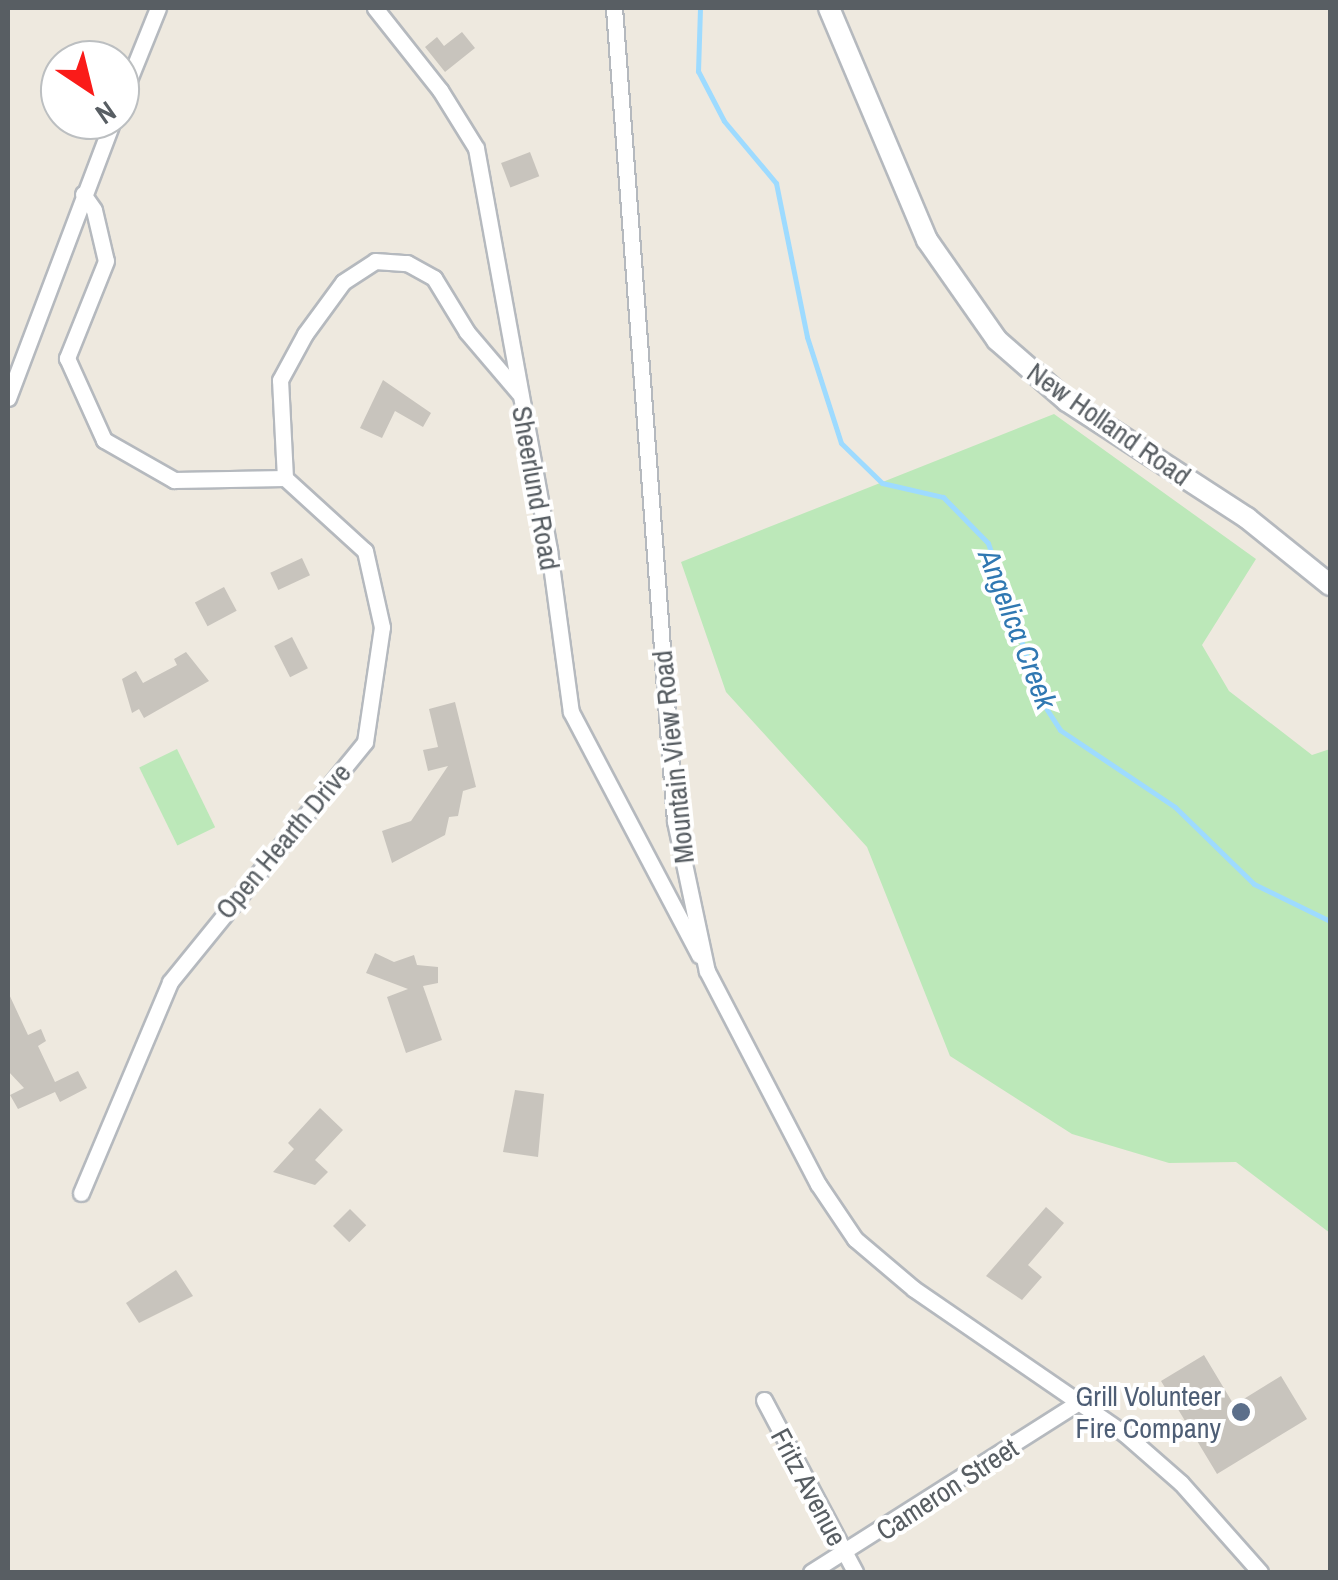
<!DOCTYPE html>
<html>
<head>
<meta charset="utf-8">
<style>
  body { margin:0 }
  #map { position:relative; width:1338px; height:1580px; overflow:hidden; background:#eee9df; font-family:"Archivo Narrow",sans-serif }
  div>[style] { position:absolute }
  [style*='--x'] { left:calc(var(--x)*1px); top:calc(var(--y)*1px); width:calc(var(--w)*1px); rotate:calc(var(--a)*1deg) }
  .green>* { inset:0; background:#bce8b9; transform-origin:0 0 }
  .stream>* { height:5px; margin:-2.5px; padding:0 2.5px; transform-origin:2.5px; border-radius:2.5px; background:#9edbff }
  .building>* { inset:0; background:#c8c4bd; transform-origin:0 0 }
  .roads { filter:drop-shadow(2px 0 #b5b9be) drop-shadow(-2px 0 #b5b9be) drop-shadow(0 2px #b5b9be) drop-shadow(0 -2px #b5b9be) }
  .minor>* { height:15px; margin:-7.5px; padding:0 7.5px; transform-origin:7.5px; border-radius:7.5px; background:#fff }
  .secondary>* { height:20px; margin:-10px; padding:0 10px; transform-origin:10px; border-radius:10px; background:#fff }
  .dots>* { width:28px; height:28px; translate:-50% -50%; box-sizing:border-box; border:5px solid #fff; border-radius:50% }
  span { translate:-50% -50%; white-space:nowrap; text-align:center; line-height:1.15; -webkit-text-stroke:8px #fff; paint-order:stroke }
  .street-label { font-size:28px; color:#585e63 }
  .service-label { font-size:28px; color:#4e5e75 }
  .right { translate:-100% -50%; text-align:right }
  .water-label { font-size:30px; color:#3078b2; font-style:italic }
  .frame { position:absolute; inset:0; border:10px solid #585e63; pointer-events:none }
  .north { position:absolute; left:40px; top:40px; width:100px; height:100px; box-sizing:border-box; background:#fff; border:2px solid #bcbfc1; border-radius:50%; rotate:145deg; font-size:28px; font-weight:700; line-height:40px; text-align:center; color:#585e63 }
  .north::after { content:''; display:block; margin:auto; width:35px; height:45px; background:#fa1b19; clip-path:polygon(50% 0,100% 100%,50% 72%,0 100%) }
</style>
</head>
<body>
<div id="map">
  <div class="green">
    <div style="clip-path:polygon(1054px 414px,1256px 559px,1202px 645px,1229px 691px,1312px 755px,1330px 749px,1330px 1233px,1236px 1162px,1169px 1163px,1072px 1134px,950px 1056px,867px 847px,726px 692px,681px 562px)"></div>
    <div style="left:177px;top:749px;width:87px;height:42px;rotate:64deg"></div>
  </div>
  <div class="stream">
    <div style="--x:700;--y:8;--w:63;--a:91.8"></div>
    <div style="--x:698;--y:71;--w:56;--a:62.5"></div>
    <div style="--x:724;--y:121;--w:81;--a:50"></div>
    <div style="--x:776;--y:183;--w:157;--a:78.6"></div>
    <div style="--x:807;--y:337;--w:111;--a:72.2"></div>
    <div style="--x:841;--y:443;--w:57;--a:44.3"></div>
    <div style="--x:882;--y:483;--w:63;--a:12.9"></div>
    <div style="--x:943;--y:497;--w:64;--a:45.6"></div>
    <div style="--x:988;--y:543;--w:168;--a:71.2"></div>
    <div style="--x:1042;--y:702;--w:33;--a:57"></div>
    <div style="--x:1060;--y:730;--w:138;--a:33.8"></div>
    <div style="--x:1175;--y:807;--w:110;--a:44.3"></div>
    <div style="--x:1254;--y:884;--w:85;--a:26"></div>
  </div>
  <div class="building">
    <div style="clip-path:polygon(462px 32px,475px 48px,445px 72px,425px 47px,437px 37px,444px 46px)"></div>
    <div style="left:530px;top:152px;width:26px;height:31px;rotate:69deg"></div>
    <div style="clip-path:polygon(383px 380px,431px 413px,423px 427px,395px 411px,382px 438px,360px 428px)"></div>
    <div style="left:302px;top:558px;width:19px;height:35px;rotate:65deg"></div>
    <div style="left:224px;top:587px;width:27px;height:33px;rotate:62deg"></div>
    <div style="left:292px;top:637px;width:35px;height:20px;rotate:63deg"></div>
    <div style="clip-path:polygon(186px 652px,209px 681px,144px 718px,139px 709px,132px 713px,122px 679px,136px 671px,143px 683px,177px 665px,174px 659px)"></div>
    <div style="clip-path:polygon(455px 702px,476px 787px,463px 791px,458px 816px,449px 817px,445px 835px,392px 863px,382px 831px,411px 821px,448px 766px,428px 771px,423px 750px,438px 747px,429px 709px)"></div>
    <div style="clip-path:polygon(375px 953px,394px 962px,414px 955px,417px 965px,438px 967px,438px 983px,423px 986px,442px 1040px,406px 1053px,387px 997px,408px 989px,366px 973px)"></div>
    <div style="clip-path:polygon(8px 992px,28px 1035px,41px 1029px,46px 1041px,38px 1046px,55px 1082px,78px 1071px,87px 1088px,60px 1102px,55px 1092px,18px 1109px,10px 1095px,24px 1088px,8px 1071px)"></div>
    <div style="clip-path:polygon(515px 1090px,544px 1094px,538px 1157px,503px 1152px)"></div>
    <div style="clip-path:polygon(320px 1108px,343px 1130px,315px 1160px,328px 1172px,315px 1185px,273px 1172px,294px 1149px,288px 1143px)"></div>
    <div style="clip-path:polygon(1046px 1207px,1064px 1223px,1028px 1265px,1042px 1277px,1022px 1300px,986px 1276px)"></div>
    <div style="left:350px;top:1209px;width:23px;height:24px;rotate:45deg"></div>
    <div style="clip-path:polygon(176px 1270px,193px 1296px,139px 1323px,126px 1303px)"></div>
    <div style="clip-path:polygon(1204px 1355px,1234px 1405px,1281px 1376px,1307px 1419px,1217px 1474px,1161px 1381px)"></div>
  </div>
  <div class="roads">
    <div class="minor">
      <div style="--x:375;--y:8;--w:105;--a:51.6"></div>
      <div style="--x:440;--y:90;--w:68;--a:58.2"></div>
      <div style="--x:476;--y:148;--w:409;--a:79.7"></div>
      <div style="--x:549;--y:550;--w:163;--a:82.3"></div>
      <div style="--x:571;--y:712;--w:275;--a:62.2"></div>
      <div style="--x:614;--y:8;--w:815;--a:85.71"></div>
      <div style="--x:675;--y:821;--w:153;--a:78"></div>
      <div style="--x:707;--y:971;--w:240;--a:62.5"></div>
      <div style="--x:818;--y:1184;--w:66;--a:56.1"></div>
      <div style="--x:855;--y:1239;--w:77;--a:40.3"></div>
      <div style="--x:914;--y:1289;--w:256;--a:34.5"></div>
      <div style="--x:1125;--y:1434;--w:74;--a:41.2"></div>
      <div style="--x:1181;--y:1483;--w:119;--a:48.4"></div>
      <div style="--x:120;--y:102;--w:101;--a:-68"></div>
      <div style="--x:83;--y:194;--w:19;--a:55"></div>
      <div style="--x:94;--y:210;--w:52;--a:76.8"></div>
      <div style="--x:106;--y:261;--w:105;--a:111.9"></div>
      <div style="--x:67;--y:358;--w:90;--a:65.7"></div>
      <div style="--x:104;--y:440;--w:81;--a:29.7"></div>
      <div style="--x:174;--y:480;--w:111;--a:-1"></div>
      <div style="--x:8;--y:398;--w:297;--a:-69.3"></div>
      <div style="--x:81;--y:1193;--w:229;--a:-67.1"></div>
      <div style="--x:170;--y:982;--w:309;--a:-50.9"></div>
      <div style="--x:365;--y:742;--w:116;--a:-81.6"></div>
      <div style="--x:382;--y:627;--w:78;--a:-102.6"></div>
      <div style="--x:365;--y:551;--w:108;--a:-137.6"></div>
      <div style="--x:285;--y:478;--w:98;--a:-92.9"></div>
      <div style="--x:280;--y:380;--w:52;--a:-61.5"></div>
      <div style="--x:305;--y:334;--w:64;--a:-53.8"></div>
      <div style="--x:343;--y:282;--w:38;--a:-33"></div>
      <div style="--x:375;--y:261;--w:32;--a:4"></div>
      <div style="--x:407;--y:263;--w:31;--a:29"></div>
      <div style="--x:434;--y:278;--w:63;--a:58.6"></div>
      <div style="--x:467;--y:332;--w:80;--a:49.6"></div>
      <div style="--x:764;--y:1400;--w:195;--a:62.1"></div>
      <div style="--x:811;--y:1572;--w:321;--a:-32.4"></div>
    </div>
    <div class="secondary">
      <div style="--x:829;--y:8;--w:252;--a:67.1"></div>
      <div style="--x:927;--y:240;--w:122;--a:55"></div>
      <div style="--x:997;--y:340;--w:93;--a:41.1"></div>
      <div style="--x:1067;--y:401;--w:215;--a:33"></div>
      <div style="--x:1247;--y:518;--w:107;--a:38.9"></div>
    </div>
  </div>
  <div class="dots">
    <div style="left:1241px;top:1412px;background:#5c6f8a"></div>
  </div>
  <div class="street-label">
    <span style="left:1109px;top:424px;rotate:35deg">New Holland Road</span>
    <span style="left:536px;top:488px;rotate:80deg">Sheerlund Road</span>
    <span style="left:673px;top:757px;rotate:-96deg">Mountain View Road</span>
    <span style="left:283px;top:841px;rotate:-50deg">Open Hearth Drive</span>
    <span style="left:809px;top:1487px;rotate:62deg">Fritz Avenue</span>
    <span style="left:947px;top:1489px;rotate:-33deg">Cameron Street</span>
  </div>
  <div class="service-label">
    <span class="right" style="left:1221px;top:1412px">Grill Volunteer<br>Fire Company</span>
  </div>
  <div class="water-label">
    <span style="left:1018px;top:629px;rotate:69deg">Angelica Creek</span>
  </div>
  <div class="frame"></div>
  <div class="north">N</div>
</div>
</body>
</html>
